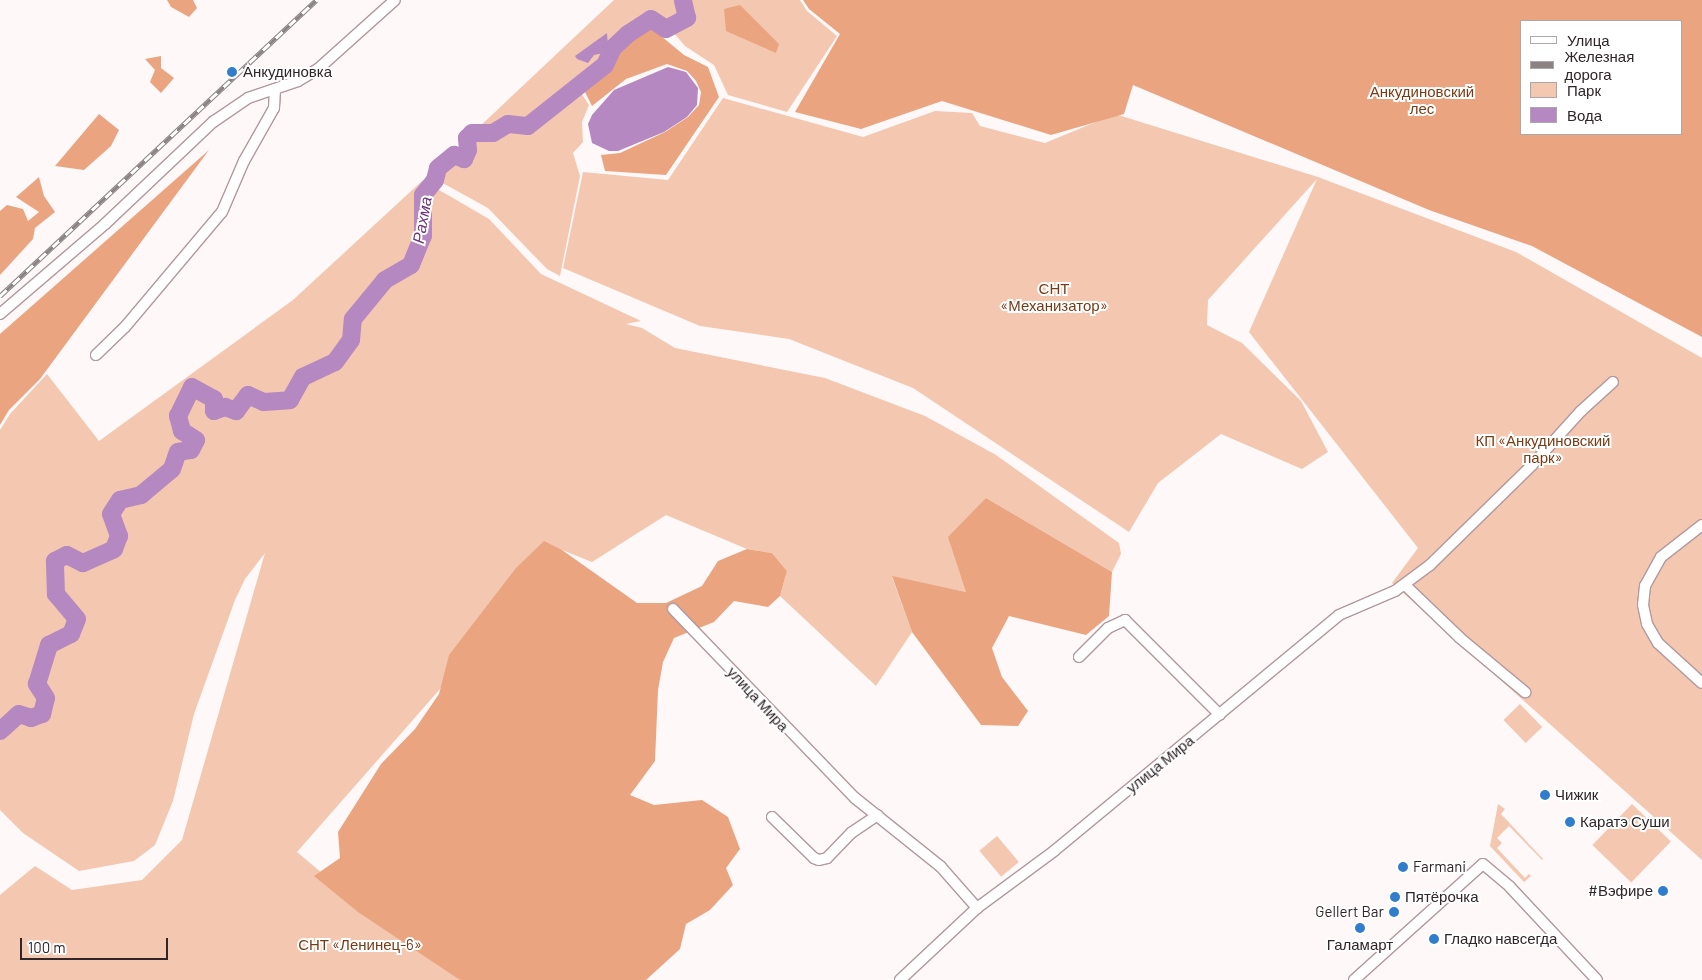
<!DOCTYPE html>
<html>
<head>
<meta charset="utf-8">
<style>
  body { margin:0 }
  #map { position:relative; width:1702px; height:980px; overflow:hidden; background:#fef8f9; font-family:Barlow,sans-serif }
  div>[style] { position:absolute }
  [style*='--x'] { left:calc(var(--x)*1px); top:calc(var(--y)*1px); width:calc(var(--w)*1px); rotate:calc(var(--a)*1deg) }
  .green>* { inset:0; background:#f3c7b0; transform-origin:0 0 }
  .forest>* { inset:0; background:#eaa480 }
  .water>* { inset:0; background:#b588c1 }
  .river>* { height:18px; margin:-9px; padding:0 9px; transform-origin:9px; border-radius:9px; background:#b588c1 }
  .roads { filter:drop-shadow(1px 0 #b3999e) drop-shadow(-1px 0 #b3999e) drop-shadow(0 1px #b3999e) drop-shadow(0 -1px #b3999e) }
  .minor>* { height:10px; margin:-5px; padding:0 5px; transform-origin:5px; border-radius:5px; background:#fff }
  .rail>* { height:5px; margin-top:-2.5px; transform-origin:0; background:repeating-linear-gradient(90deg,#fff 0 9px,#8b8284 0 18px); box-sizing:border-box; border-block:1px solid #8b8284 }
  .dots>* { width:14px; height:14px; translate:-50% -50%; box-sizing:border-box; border:2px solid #fff; border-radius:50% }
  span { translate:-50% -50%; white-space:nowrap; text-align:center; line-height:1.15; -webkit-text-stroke:4px #fff; paint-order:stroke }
  .poi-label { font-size:15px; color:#302528 }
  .left { translate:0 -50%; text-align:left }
  .right { translate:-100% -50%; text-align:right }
  .park-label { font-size:15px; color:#7a3b14 }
  .street-label { font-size:15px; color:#302528 }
  .water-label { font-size:16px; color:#6d357b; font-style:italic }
  .legend { position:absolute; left:1520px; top:20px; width:162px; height:115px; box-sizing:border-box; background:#fff; border:1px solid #aca8a9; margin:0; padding:6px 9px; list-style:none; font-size:15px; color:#302528 }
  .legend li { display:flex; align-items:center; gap:10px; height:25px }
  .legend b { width:25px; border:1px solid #aca8a9 }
  .scale { position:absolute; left:20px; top:938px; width:148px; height:22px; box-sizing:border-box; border:2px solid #302528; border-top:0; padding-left:6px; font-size:15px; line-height:18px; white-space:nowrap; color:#302528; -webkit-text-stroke:4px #fff; paint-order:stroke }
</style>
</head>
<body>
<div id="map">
  <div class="green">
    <div style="clip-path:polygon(614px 0,680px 0,682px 16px,664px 23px,650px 15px,613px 45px,601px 62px,527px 121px,509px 120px,493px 129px,478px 128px)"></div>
    <div style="clip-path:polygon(688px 0,800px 0,807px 11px,837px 36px,787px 112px,728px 95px,714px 65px,685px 46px,672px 31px,690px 18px)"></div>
    <div style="clip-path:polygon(579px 90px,589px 105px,582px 122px,583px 142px,573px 153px,580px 176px,560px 276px,547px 269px,488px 208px,439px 181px,441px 170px,455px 159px,464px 161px,471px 152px,471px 140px,477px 136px,495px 135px,509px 126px,530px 128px)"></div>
    <div style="clip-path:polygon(723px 98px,863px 137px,935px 111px,972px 113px,980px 126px,1045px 143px,1115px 114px,1318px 177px,1516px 252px,1702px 358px,1702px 860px,1392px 583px,1418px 548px,1249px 332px,1317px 179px,1208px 300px,1207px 325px,1242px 343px,1301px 401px,1328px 452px,1302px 469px,1221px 434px,1158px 483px,1129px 532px,913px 388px,789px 339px,700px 326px,563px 268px,583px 172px,668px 180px)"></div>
    <div style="clip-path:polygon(422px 181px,429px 183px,421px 193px,417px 216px,419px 236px,408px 262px,383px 278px,350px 317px,347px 339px,333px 360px,316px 365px,300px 376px,288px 397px,264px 400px,247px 392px,235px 407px,226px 404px,218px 407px,216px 396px,190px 384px,175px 416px,179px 433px,192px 440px,189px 447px,176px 450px,169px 467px,139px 492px,119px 498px,108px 514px,115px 535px,111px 546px,83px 560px,66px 551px,52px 561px,53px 596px,73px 619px,68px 632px,54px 638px,43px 647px,34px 685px,42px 697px,39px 711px,30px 715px,17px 711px,0 726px,0 430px,10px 414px,47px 374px,99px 441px,293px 300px)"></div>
    <div style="clip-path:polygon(434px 187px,489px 219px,541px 274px,641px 321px,626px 324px,642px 328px,675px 348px,825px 378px,925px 416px,996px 455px,1119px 543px,1121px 554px,1112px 572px,986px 498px,966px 592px,892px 577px,912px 632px,876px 686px,780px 596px,787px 571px,772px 553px,747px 549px,666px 515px,592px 562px,562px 550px,297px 852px,350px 897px,474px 980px,0 980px,0 895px,35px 866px,72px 890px,142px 880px,182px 840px,265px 553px,245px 579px,235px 600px,194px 714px,173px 801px,155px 845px,134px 861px,79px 871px,23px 833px,0 810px,0 734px,20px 718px,29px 721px,43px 718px,50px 697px,41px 683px,53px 645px,71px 639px,81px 618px,66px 604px,60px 593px,59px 563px,67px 558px,82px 566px,115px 550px,122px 536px,114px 514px,121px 503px,141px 498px,175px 470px,181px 455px,192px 453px,199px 439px,184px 428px,183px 417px,195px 392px,211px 400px,212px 415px,225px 409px,238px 414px,248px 398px,265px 406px,291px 403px,305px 379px,336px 365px,353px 342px,356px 320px,387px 283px,413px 266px,426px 237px,426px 197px)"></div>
    <div style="left:1520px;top:704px;width:32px;height:23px;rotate:46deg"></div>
    <div style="clip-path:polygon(1498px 804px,1505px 809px,1501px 814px,1543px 859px,1542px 860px,1509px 826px,1497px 838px,1502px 843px,1497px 848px,1525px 878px,1529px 874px,1531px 876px,1524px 882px,1490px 846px)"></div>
    <div style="left:1632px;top:804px;width:54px;height:57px;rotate:44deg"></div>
    <div style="left:997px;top:836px;width:34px;height:23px;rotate:50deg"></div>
  </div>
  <div class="forest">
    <div style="clip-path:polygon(167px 0,193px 0,197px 8px,189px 17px,171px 7px)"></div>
    <div style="clip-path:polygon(evenodd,803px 0,1702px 0,1702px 337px,1532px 246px,1429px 210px,1133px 85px,1124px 114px,1051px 135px,942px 101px,861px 129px,795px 112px,840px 34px,809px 9px,803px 0,1521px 21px,1681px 21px,1681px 134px,1521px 134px,1521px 21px)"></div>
    <div style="clip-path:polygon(740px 5px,779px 44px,776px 53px,726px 31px,724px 9px)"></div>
    <div style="clip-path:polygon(650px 27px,684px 55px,708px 67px,719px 97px,666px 175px,605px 171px,601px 155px,620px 153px,665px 132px,688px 117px,699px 105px,701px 92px,696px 81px,687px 71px,667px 64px,626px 79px,592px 106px,585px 92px,629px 40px)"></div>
    <div style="clip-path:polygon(161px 56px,161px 68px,174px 78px,161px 93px,150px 82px,155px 70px,145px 59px)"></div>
    <div style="clip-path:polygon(99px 114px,119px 130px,111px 146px,84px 170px,55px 166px)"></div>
    <div style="clip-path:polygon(209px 150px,40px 379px,9px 410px,0 425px,0 334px)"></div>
    <div style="clip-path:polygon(39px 177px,44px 196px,55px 212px,35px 228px,33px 239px,0 275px,0 211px,7px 205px,23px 209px,28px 221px,39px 212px,16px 197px)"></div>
    <div style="clip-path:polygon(986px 498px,1112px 572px,1109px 616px,1086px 635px,1009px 616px,992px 648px,1002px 677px,1028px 711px,1018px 726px,981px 725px,912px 632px,892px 576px,966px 592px,948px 537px)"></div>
    <div style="clip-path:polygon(544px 541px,562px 550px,637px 603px,666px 603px,702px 586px,718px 561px,747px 549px,772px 553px,787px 571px,780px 596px,768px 607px,734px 601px,714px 622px,674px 638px,663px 662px,658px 690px,655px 761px,630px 795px,654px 805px,702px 800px,728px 817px,740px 849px,726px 868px,733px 885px,710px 910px,686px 924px,680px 949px,646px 980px,460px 980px,358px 912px,314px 876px,340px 858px,338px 832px,381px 764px,415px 729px,439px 694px,449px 655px,516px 568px)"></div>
  </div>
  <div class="water">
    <div style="clip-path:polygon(607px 33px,608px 47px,604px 53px,594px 55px,588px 63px,577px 59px,575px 56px)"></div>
    <div style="clip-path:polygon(668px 67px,686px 72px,698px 88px,697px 105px,687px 117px,664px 132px,618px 151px,609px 151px,592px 143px,588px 124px,592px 115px,614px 90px)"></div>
  </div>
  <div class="river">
    <div style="--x:0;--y:731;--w:25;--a:-42"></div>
    <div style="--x:19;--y:714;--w:13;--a:18"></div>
    <div style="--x:31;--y:718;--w:12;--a:-20"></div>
    <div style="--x:42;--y:714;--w:16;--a:-76"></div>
    <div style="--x:46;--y:698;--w:17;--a:-123"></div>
    <div style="--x:37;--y:684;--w:41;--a:-72.9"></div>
    <div style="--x:49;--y:645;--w:25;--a:-27"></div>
    <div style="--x:71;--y:634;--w:16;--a:-68"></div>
    <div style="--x:77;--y:619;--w:33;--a:-130"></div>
    <div style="--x:56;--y:594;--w:33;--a:-92"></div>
    <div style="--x:55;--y:561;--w:13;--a:-27"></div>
    <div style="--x:67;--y:555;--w:18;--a:27"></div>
    <div style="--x:83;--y:563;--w:34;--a:-24"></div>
    <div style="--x:114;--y:549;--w:14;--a:-69"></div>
    <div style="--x:119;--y:536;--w:23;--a:-110"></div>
    <div style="--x:111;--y:514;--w:17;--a:-57"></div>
    <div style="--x:120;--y:500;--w:22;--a:-13"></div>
    <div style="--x:141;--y:495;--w:40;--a:-40"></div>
    <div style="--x:172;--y:469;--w:18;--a:-71"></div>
    <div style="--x:178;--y:452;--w:13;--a:-9"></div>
    <div style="--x:191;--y:450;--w:11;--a:-63"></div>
    <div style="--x:196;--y:440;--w:17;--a:-147"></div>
    <div style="--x:182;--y:431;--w:16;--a:-105"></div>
    <div style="--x:178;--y:416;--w:32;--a:-64"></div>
    <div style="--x:192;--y:387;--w:25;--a:29"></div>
    <div style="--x:214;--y:399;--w:12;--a:90"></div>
    <div style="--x:214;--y:411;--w:12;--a:-20"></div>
    <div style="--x:225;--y:407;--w:12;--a:20"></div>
    <div style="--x:236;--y:411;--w:20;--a:-53"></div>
    <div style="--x:248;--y:395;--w:17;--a:24"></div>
    <div style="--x:264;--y:402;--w:26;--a:-4"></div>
    <div style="--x:290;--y:400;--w:26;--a:-61"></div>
    <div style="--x:303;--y:377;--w:35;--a:-25"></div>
    <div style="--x:335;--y:362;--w:27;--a:-54"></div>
    <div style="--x:351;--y:340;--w:21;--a:-85"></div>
    <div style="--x:353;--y:319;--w:50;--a:-50.6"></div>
    <div style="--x:385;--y:280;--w:30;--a:-30"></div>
    <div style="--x:411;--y:265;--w:31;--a:-68"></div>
    <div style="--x:423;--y:236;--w:41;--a:-90"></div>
    <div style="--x:423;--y:195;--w:19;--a:-51"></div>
    <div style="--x:435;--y:180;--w:12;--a:-76"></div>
    <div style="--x:438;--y:168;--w:21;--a:-39"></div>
    <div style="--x:454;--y:155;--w:11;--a:22"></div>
    <div style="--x:464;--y:159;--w:10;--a:-66"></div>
    <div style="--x:468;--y:150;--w:12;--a:-95"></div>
    <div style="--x:467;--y:138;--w:7;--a:-45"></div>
    <div style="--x:472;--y:133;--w:21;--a:0"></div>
    <div style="--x:493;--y:133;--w:17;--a:-31"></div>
    <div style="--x:508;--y:124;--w:20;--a:6"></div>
    <div style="--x:528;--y:126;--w:98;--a:-38.4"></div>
    <div style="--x:605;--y:65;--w:19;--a:-65"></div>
    <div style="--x:613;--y:48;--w:21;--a:-43"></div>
    <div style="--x:628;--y:34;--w:27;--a:-33"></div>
    <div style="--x:651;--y:19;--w:18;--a:34"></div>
    <div style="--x:666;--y:29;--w:24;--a:-28"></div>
    <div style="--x:687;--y:18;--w:18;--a:-103"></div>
  </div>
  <div class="roads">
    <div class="minor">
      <div style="--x:0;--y:314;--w:138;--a:-40.6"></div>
      <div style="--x:105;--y:224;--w:149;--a:-43.4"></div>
      <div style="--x:213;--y:122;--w:42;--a:-34.4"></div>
      <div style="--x:248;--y:98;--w:53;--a:-18.8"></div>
      <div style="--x:298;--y:81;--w:23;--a:-31"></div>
      <div style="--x:318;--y:69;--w:103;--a:-41.9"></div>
      <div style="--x:96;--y:355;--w:40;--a:-44"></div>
      <div style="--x:125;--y:327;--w:150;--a:-49.9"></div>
      <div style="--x:222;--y:212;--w:56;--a:-66.7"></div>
      <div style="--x:244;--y:161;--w:61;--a:-60.5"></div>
      <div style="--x:274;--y:108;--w:19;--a:-87"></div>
      <div style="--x:1702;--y:525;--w:52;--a:142"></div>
      <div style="--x:1661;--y:557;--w:33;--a:119"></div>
      <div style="--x:1645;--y:586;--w:19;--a:96"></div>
      <div style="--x:1643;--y:605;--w:19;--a:78"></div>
      <div style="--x:1647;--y:624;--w:22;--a:60"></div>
      <div style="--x:1658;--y:643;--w:59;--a:42.3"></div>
      <div style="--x:1405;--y:585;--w:76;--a:43.9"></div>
      <div style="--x:1460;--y:638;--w:85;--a:39.7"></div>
      <div style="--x:673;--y:609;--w:262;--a:46.1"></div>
      <div style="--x:855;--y:798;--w:110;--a:38.7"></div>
      <div style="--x:941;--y:867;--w:55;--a:48.7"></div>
      <div style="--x:1079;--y:657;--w:41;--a:-45"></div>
      <div style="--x:1108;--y:628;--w:19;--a:-25"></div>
      <div style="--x:1125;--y:620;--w:134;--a:45"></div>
      <div style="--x:772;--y:817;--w:59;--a:44.3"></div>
      <div style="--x:814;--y:858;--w:5;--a:22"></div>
      <div style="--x:819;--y:860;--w:8;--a:-14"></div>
      <div style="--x:827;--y:858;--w:35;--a:-46"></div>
      <div style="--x:851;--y:833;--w:32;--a:-34"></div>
      <div style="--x:900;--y:980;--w:105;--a:-43.1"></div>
      <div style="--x:977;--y:908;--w:96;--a:-36.5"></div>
      <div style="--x:1054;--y:851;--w:370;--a:-39.6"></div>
      <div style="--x:1339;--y:615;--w:61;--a:-23.2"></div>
      <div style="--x:1395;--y:591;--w:44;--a:-36.6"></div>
      <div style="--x:1430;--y:565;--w:143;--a:-44.4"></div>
      <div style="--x:1532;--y:465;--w:73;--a:-47.8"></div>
      <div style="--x:1581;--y:411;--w:43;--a:-42.2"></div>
      <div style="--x:1354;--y:980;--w:173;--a:-42"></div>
      <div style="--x:1483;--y:864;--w:35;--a:40"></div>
      <div style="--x:1510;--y:887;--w:127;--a:46.9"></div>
    </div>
  </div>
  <div class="rail">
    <div style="--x:0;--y:296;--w:433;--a:-43.1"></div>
  </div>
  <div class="dots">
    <div style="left:232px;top:72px;background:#317dcd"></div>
    <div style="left:1545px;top:795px;background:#317dcd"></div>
    <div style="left:1570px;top:822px;background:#317dcd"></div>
    <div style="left:1403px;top:867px;background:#317dcd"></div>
    <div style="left:1663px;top:891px;background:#317dcd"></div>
    <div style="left:1395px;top:897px;background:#317dcd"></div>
    <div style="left:1394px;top:912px;background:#317dcd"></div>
    <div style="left:1360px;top:928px;background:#317dcd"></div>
    <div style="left:1434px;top:939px;background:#317dcd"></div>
  </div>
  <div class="poi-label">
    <span class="left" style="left:243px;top:72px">Анкудиновка</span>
    <span class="left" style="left:1555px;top:795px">Чижик</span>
    <span class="left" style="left:1580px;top:822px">Каратэ Суши</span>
    <span class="left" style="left:1413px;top:867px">Farmani</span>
    <span class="right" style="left:1653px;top:891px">#Вэфире</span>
    <span class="left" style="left:1405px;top:897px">Пятёрочка</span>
    <span class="right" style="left:1384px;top:912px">Gellert Bar</span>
    <span class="left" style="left:1444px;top:939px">Гладко навсегда</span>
    <span style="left:1360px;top:945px">Галамарт</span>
  </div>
  <div class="park-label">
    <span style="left:1422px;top:100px">Анкудиновский<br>лес</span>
    <span style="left:1054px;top:297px">СНТ<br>«Механизатор»</span>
    <span style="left:1543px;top:449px">КП «Анкудиновский<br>парк»</span>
    <span style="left:360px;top:945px">СНТ «Ленинец-6»</span>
  </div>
  <div class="street-label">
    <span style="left:758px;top:699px;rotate:47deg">улица Мира</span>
    <span style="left:1160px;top:764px;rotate:-39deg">улица Мира</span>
  </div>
  <div class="water-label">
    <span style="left:422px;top:220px;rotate:-80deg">Рахма</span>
  </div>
  <ul class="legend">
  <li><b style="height:6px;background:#fff"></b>Улица</li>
  <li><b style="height:6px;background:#8b8284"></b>Железная дорога</li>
  <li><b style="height:14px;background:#f3c7b0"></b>Парк</li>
  <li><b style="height:14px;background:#b588c1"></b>Вода</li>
  </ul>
  <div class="scale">100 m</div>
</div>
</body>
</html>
